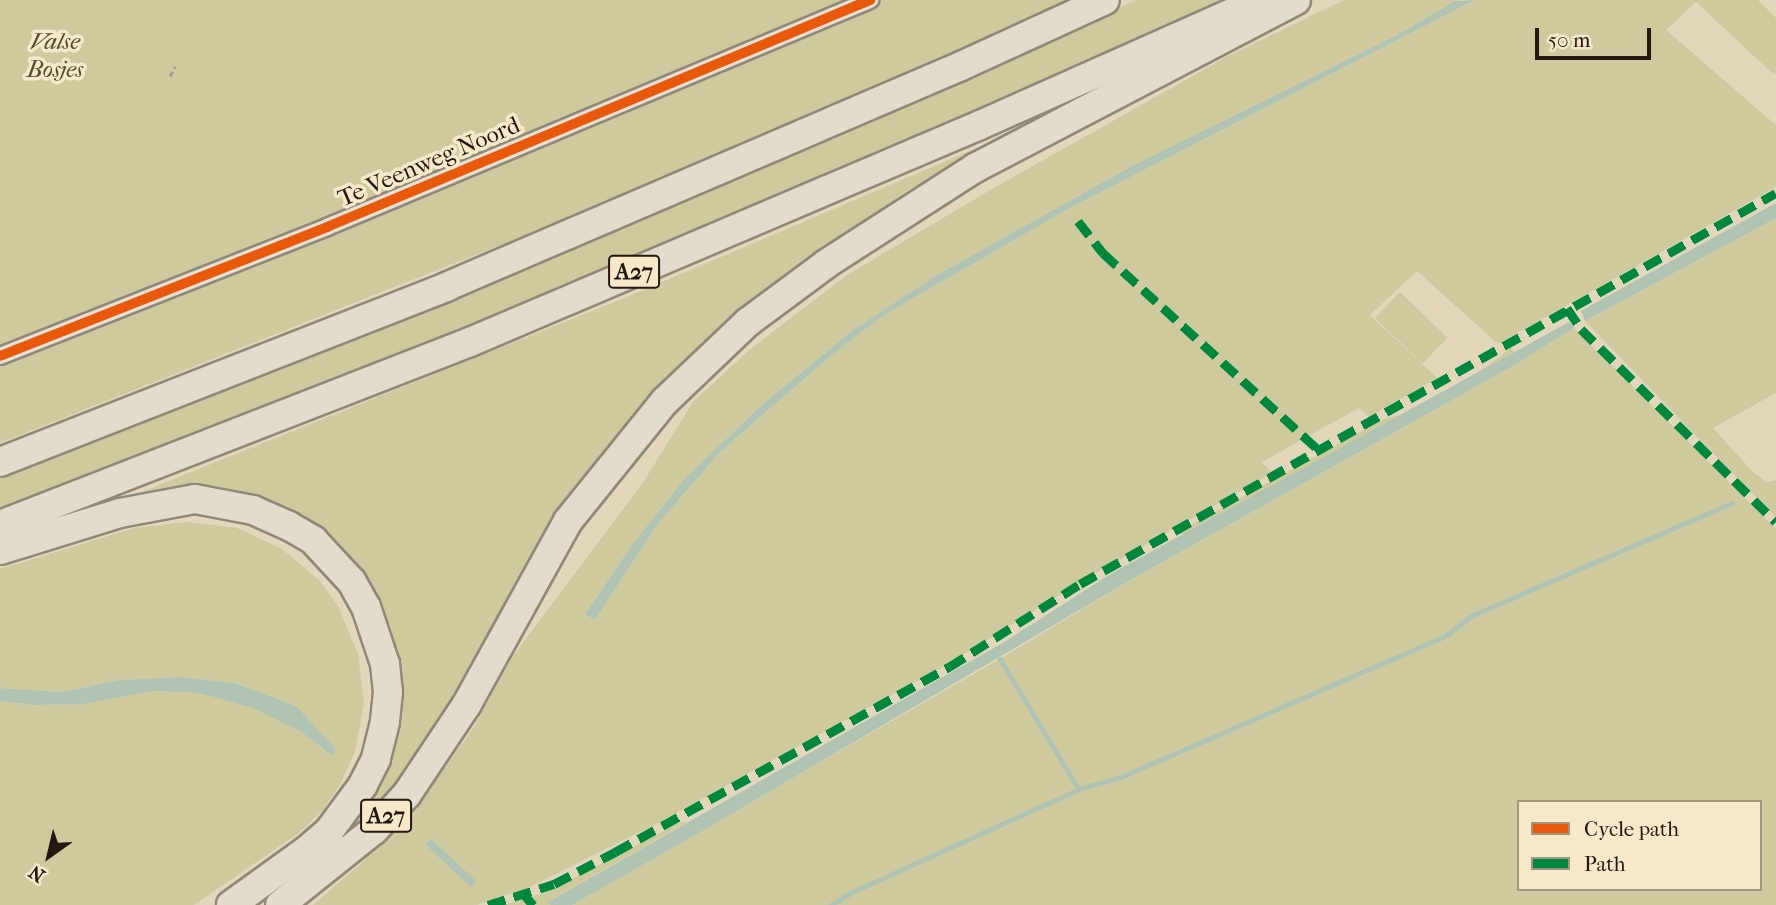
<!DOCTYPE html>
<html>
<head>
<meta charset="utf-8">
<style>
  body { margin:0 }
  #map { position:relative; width:1776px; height:905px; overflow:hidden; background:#e2d7bb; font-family:"IM FELL French Canon",serif }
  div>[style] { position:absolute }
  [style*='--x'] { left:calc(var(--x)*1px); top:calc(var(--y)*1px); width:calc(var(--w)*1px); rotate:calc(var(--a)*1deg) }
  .green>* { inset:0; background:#ceca9e; transform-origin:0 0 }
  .water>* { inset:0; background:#b0c3b3; transform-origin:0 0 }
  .stream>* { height:4.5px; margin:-2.25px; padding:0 2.25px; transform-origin:2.25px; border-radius:2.25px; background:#b0c3b3 }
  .path>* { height:2.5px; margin-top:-1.25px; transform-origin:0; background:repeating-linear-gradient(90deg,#a29c91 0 5px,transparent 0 8.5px) }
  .roads { filter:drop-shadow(2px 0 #908878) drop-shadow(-2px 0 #908878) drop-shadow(0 2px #908878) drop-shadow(0 -2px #908878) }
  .street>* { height:16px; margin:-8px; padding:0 8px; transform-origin:8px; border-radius:8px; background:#e6e1d4 }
  .highway>* { height:28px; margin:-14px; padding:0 14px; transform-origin:14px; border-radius:14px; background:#e2dccc }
  .quiet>* { height:9px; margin-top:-4.5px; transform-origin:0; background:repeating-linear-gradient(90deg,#00873e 0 18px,transparent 0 27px) }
  .cycleway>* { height:10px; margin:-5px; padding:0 5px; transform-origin:5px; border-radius:5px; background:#e8590c }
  span { translate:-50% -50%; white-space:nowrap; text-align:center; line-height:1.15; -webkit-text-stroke:7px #f6e9c9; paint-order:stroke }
  .shield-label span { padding:2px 5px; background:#f6e9c9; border:2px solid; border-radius:5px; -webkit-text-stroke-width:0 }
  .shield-label { font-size:23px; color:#241711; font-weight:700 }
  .park-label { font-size:24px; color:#524a34; font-style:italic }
  .street-label { font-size:24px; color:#241711 }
  .legend { position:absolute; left:1517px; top:800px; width:245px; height:91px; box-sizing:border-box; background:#f6e9c9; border:2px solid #a2957f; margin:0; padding:9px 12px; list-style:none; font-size:21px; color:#241711 }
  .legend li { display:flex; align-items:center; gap:14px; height:35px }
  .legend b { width:35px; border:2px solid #a2957f }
  .north { position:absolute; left:14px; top:821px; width:70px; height:70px; -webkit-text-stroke:5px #f6e9c9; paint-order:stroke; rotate:214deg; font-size:19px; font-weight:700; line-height:28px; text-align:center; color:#241711 }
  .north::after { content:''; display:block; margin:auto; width:24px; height:32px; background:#241711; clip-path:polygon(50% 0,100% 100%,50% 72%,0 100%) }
  .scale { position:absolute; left:1535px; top:28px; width:116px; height:32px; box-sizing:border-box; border:4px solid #241711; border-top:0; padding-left:9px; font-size:21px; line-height:24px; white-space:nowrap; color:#241711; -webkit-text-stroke:5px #f6e9c9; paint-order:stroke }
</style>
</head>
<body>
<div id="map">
  <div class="green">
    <div style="clip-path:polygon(0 0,863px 0,0 351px)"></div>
    <div style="clip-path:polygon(878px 0,1076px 0,511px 241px,0 443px,0 360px,618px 110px)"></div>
    <div style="clip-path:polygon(1136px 0,1241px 0,743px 216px,253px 418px,0 516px,0 469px,1048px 40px)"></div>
    <div style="clip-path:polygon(1344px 0,1458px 0,1397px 35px,1130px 167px,935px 276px,853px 330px,764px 403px,684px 479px,632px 545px,585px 614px,595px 620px,657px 525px,720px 452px,833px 354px,884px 315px,1068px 209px,1475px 0,1758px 0,1776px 18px,1776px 73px,1771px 72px,1696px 2px,1666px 30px,1776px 125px,1776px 187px,1498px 344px,1417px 271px,1370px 315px,1437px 378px,1369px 417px,1359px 408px,1262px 462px,1272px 473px,1082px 581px,950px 663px,654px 825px,530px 887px,477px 905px,313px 905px,381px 846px,430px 789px,474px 727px,513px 656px,642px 484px,693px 402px,748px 351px,847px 275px,992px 189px,1228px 56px)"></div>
    <div style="clip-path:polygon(993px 141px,902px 194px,776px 286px,530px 566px,447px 711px,416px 755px,384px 797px,334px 845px,369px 798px,394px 724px,344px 560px,168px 491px,129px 497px,634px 294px)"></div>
    <div style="clip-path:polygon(1776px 218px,1776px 393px,1713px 428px,1754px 473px,1767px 482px,1776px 480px,1776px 518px,1585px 321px)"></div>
    <div style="left:1400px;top:292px;width:66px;height:36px;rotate:44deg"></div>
    <div style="clip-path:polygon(evenodd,1574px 328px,1776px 529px,1776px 905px,572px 905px,1003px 657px,1134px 578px,1511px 367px,1574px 328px,1519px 802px,1760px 802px,1760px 889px,1519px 889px,1519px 802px)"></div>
    <div style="left:1511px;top:348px;width:5px;height:67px;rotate:53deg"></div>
    <div style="clip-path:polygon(1400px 415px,1184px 536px,1178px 532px,1384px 419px)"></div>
    <div style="clip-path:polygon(187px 522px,237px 528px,282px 549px,320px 581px,339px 608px,358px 654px,364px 703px,355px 752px,341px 783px,323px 810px,299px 833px,194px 905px,0 905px,0 701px,33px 705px,84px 704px,154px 691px,199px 693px,254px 708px,300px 731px,331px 756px,295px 706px,237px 683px,180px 677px,118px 680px,63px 692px,0 688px,0 569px,134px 528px)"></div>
    <div style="clip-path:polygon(681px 822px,687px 822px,549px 901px,551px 905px,503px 905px,545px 893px)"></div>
  </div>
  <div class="water">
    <div style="clip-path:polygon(1475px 0,1068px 209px,884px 315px,833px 354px,720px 452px,657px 525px,595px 620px,585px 614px,632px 545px,684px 479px,764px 403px,853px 330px,935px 276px,1130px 167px,1397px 35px,1455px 1px)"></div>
    <div style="clip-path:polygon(1776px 203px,1776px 218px,1585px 321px,1581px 311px)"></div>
    <div style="clip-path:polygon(1569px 322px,1574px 328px,1511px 367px,1134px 578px,709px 827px,572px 905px,551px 905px,548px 902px,1001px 644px,1109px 575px)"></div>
    <div style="clip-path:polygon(180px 677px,236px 683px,296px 706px,335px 748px,332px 756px,300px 731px,253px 708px,199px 693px,154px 691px,84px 704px,33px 705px,0 701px,0 688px,63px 692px,118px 680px)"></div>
    <div style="left:431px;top:839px;width:62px;height:8px;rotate:43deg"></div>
  </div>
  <div class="stream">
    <div style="--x:1000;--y:659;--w:152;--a:58.7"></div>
    <div style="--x:831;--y:905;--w:22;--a:-32"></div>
    <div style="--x:850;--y:893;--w:252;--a:-24.4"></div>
    <div style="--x:1079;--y:789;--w:44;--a:-15.9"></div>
    <div style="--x:1121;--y:777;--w:356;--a:-23.5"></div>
    <div style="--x:1447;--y:635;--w:33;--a:-38"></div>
    <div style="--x:1473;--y:615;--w:282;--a:-23.4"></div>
  </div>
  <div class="path">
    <div style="--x:170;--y:76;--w:11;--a:-63"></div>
  </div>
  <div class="roads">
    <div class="street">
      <div style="--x:0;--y:356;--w:352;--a:-21.5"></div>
      <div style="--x:327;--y:227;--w:589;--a:-22.69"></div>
    </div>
    <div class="highway">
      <div style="--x:0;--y:462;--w:481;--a:-21.4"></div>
      <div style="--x:448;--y:286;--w:558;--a:-23.21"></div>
      <div style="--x:961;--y:66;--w:158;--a:-24.6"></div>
      <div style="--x:0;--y:525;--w:504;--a:-21.27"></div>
      <div style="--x:470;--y:342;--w:554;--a:-23.05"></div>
      <div style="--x:980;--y:125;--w:300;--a:-24"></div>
      <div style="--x:0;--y:550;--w:126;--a:-17.1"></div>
      <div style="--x:120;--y:513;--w:76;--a:-10.6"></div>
      <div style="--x:195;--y:499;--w:59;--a:10.7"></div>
      <div style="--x:253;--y:510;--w:39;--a:24"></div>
      <div style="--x:289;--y:526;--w:28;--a:30"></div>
      <div style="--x:313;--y:540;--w:57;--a:47.1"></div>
      <div style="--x:352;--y:582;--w:29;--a:61"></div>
      <div style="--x:366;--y:607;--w:60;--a:71.6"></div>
      <div style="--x:385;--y:664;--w:28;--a:84"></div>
      <div style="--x:388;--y:692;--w:30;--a:96"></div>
      <div style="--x:385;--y:722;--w:38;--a:104"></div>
      <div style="--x:376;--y:759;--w:29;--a:117"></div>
      <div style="--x:363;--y:785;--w:57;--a:126.5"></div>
      <div style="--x:329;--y:831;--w:29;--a:139"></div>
      <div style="--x:307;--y:850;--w:94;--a:144.1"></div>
      <div style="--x:280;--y:905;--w:120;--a:-38.6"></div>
      <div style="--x:374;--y:830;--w:49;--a:-47.5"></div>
      <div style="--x:407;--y:794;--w:108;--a:-56.3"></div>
      <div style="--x:467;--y:704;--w:209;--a:-61.1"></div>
      <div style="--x:568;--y:521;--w:154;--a:-51.1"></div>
      <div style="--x:665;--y:401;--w:115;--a:-43.6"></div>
      <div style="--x:748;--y:322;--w:97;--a:-36.6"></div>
      <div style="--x:826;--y:264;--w:177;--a:-32.8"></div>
      <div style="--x:975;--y:168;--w:362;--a:-27.6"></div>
    </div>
  </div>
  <div class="quiet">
    <div style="--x:1078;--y:221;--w:41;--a:52"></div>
    <div style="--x:1103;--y:253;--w:291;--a:42.4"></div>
    <div style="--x:1567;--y:308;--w:25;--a:56"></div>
    <div style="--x:1581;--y:329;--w:274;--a:44.7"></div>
    <div style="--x:523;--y:893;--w:16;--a:50"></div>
    <div style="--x:488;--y:905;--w:69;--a:-17.7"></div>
    <div style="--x:554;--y:884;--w:69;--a:-27.7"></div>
    <div style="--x:615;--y:852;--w:382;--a:-29"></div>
    <div style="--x:949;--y:667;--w:155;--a:-32.4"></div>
    <div style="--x:1080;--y:584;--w:798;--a:-29.33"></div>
  </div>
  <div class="cycleway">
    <div style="--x:0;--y:356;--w:352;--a:-21.5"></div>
    <div style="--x:327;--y:227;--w:589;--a:-22.69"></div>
  </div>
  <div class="shield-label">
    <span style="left:634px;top:272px">A27</span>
    <span style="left:386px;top:816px">A27</span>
  </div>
  <div class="park-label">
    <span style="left:55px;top:56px">Valse<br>Bosjes</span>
  </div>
  <div class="street-label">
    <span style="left:429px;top:162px;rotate:-23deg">Te Veenweg Noord</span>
  </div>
  <ul class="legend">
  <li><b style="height:9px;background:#e8590c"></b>Cycle path</li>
  <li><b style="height:9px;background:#00873e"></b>Path</li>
  </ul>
  <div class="north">N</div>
  <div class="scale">50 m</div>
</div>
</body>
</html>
